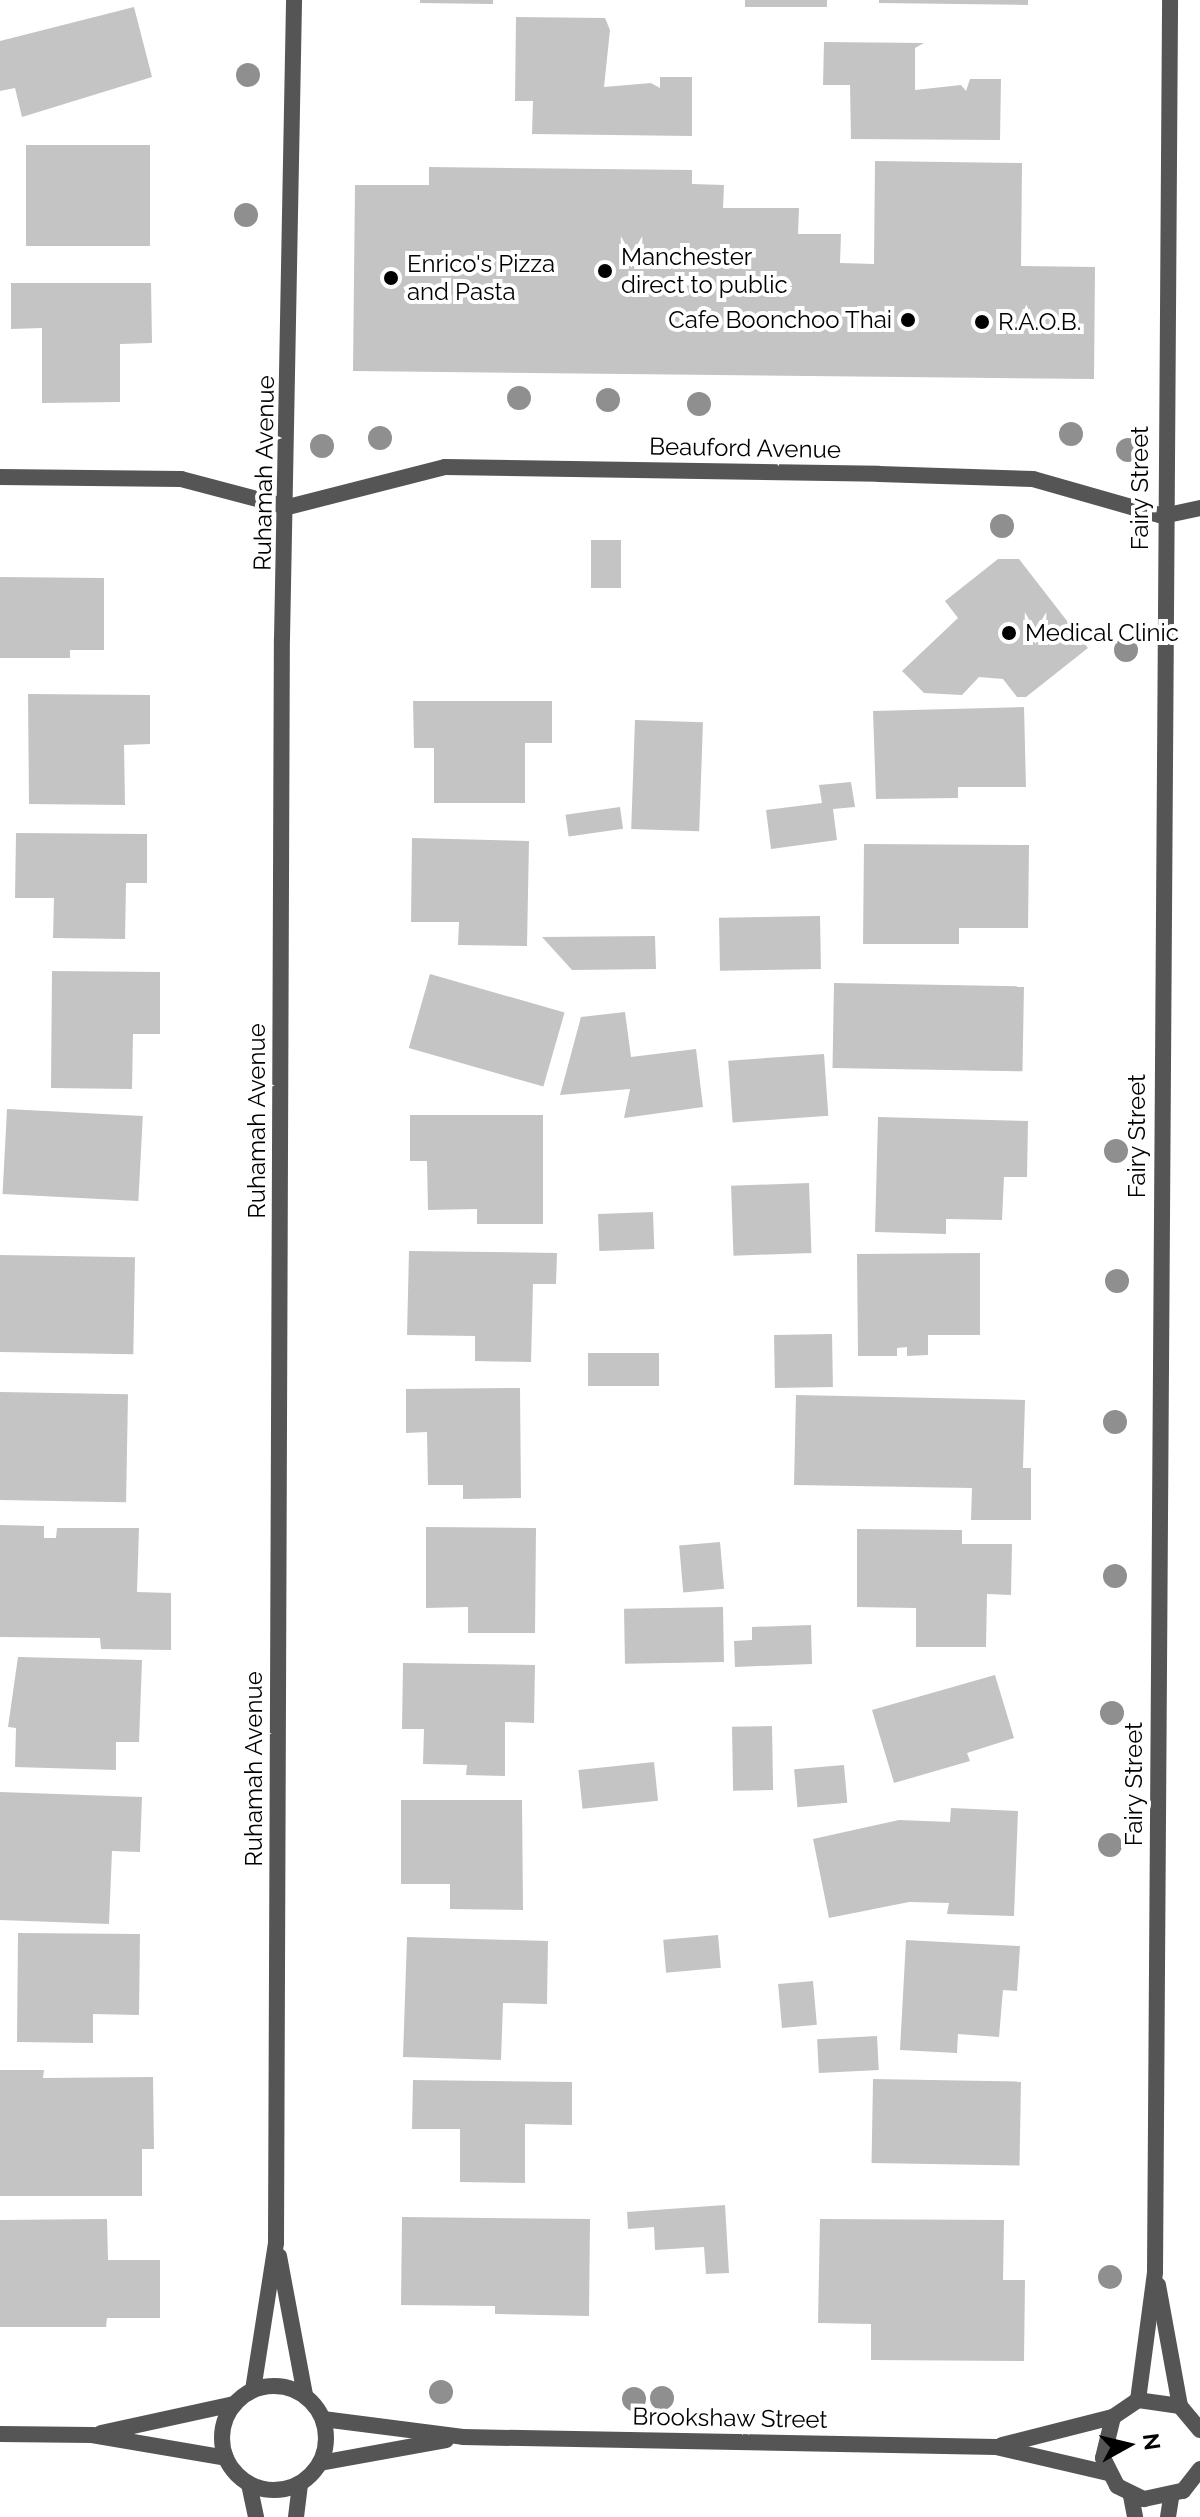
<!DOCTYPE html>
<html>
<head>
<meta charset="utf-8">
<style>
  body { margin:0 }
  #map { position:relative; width:1200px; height:2517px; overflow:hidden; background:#fff; font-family:Raleway,sans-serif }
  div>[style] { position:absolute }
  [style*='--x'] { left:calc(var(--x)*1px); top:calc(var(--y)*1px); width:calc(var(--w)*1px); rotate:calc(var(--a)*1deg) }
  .building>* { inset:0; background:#c4c4c4; transform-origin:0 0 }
  .street>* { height:16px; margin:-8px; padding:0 8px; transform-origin:8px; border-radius:8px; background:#555 }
  .street>.ring { margin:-8px; padding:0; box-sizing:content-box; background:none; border:16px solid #555; border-radius:50% }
  .trees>* { width:24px; height:24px; margin:-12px; border-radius:50%; background:#8f8f8f }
  .dots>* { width:22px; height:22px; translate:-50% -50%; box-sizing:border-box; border:4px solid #fff; border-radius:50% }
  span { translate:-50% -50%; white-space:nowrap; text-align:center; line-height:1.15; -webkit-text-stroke:8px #fff; paint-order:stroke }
  .poi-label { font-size:24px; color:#000 }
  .left { translate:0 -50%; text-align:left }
  .right { translate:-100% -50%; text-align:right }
  .street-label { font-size:24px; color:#000 }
  .north { position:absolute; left:1088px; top:2405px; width:80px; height:80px; -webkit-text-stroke:6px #fff; paint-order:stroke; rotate:82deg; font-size:22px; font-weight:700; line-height:32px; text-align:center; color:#000 }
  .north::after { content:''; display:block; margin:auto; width:28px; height:36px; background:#000; clip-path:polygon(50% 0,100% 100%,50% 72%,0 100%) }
</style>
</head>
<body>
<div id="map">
  <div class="building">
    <div style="clip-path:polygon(420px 0,493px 0,493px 4px,420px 3px)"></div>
    <div style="left:745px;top:0;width:82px;height:7px"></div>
    <div style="clip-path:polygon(879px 0,1028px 0,1028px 5px,879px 3px)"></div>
    <div style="clip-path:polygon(134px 7px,152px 77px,22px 117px,15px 88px,0 91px,0 41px)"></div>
    <div style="clip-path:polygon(516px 17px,605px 18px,610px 30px,604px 87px,651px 83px,660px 88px,660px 77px,692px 77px,692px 136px,532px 134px,533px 101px,515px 101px)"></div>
    <div style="clip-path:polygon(824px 42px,924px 43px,915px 48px,915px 90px,961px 85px,966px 91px,970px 79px,1001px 79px,1000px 140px,851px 139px,850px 85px,823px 85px)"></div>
    <div style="left:26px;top:145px;width:124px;height:101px"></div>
    <div style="clip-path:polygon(875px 161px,1022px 163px,1021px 266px,1095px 267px,1094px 379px,353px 371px,355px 185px,429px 185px,429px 167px,692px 170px,692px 184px,724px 185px,723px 208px,799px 208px,798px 234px,841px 234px,840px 263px,874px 264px)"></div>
    <div style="clip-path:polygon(11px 283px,151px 283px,152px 343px,120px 344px,120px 402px,42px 403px,42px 328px,11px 329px)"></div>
    <div style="left:591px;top:540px;width:30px;height:48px"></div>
    <div style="clip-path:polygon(998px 559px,1019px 559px,1088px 648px,1026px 697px,1017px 697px,1003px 679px,979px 677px,962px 695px,924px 693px,902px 671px,958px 618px,945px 601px)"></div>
    <div style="clip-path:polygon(0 577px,104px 578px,104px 650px,70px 650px,70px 658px,0 658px)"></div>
    <div style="clip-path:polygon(28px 694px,150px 695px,150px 744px,124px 745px,125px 805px,29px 804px)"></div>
    <div style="clip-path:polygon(413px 701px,552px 701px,552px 743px,525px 743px,525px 803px,434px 803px,434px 748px,414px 748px)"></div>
    <div style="clip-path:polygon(1024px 707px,1026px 787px,958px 787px,958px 798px,876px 799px,873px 711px)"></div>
    <div style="left:635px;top:720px;width:68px;height:109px;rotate:2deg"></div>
    <div style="clip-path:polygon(851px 782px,855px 807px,833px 809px,837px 840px,771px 849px,766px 810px,822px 803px,819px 785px)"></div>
    <div style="left:620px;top:807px;width:22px;height:55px;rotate:82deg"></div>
    <div style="clip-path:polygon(16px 833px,147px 834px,147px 883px,126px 883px,125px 939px,53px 938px,54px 898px,15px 898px)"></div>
    <div style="clip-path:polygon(412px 838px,529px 841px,527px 946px,458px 945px,459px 922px,411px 922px)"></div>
    <div style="clip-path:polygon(864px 844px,1029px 845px,1028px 928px,959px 928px,959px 944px,863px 944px)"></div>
    <div style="left:820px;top:916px;width:53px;height:101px;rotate:89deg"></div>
    <div style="clip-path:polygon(655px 936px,656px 969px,572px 970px,542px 937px)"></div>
    <div style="clip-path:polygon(52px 971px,160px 972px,160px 1034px,133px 1034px,132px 1089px,51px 1088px)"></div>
    <div style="left:430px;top:974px;width:140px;height:77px;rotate:16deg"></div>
    <div style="left:834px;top:983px;width:190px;height:85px;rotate:1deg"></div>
    <div style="clip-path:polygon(625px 1012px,631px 1057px,696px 1049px,703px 1107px,624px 1118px,630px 1089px,560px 1095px,581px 1017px)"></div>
    <div style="left:824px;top:1054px;width:62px;height:96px;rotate:86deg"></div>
    <div style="left:7px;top:1109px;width:136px;height:85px;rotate:3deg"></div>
    <div style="clip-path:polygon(410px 1115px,543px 1115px,543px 1224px,477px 1224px,477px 1209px,428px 1210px,427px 1161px,410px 1161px)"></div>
    <div style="clip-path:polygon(878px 1117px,1028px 1121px,1027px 1177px,1004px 1177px,1002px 1220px,946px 1219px,946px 1234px,875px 1232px)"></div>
    <div style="left:809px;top:1183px;width:70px;height:78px;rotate:88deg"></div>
    <div style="left:653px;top:1212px;width:37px;height:55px;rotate:88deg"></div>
    <div style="clip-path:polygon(409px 1251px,557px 1253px,556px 1284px,533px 1284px,531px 1362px,475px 1361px,475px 1336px,407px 1335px)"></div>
    <div style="clip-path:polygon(980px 1253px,980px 1335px,928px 1335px,928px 1355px,907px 1356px,907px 1347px,897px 1348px,897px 1356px,858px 1356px,857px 1254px)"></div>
    <div style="left:0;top:1255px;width:135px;height:97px;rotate:1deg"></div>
    <div style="left:832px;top:1334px;width:53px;height:58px;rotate:89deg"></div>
    <div style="left:659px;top:1353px;width:33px;height:71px;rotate:90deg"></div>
    <div style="clip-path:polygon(520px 1388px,521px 1498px,463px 1499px,463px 1485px,428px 1485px,427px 1432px,406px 1433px,406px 1389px)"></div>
    <div style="left:0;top:1392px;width:128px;height:108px;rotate:1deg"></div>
    <div style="clip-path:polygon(796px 1395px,1025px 1400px,1023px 1468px,1031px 1468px,1031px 1520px,971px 1520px,972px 1488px,794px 1485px)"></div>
    <div style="clip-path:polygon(0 1525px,44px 1526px,44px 1538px,56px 1538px,57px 1528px,139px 1528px,137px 1592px,171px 1593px,171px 1650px,101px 1649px,100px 1638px,0 1637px)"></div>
    <div style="clip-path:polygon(426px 1527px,536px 1528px,535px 1633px,468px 1633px,468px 1607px,426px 1608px)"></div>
    <div style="clip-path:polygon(857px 1529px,962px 1530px,962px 1544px,1012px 1544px,1011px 1595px,987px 1594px,986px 1647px,916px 1647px,916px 1608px,857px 1607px)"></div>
    <div style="left:720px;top:1542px;width:47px;height:41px;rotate:85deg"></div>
    <div style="left:723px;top:1607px;width:55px;height:99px;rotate:89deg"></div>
    <div style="clip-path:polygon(811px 1625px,812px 1664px,735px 1667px,734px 1641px,752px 1640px,752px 1627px)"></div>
    <div style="clip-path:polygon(18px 1657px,142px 1660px,139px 1742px,116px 1742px,116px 1770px,15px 1767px,16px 1728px,8px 1727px)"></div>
    <div style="clip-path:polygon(403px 1663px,535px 1665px,534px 1723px,505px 1722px,505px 1776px,466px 1775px,467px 1765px,423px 1764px,424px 1729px,402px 1729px)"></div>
    <div style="clip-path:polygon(995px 1675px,1014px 1738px,967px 1753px,970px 1761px,894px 1783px,872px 1710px)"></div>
    <div style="left:772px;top:1726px;width:64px;height:40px;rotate:89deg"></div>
    <div style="left:654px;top:1762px;width:39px;height:76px;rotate:84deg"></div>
    <div style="left:844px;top:1765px;width:38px;height:50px;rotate:85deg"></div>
    <div style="clip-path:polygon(0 1792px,142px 1797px,140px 1852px,112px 1851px,109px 1924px,0 1920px)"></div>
    <div style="clip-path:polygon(401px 1800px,522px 1800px,523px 1910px,450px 1909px,450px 1884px,401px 1884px)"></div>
    <div style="clip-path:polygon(951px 1808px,1018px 1811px,1014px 1916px,947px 1914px,949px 1903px,909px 1902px,829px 1918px,813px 1839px,899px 1820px,950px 1822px)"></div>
    <div style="clip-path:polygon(18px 1933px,140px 1934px,139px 2015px,93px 2014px,93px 2043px,17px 2042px)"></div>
    <div style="left:718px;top:1935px;width:33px;height:55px;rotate:85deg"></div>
    <div style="clip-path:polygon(407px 1937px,548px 1941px,547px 2004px,503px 2003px,501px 2060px,403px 2057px)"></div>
    <div style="clip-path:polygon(906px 1940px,1020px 1946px,1017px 1991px,1003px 1990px,999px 2037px,958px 2034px,957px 2053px,900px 2050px)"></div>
    <div style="left:813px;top:1981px;width:44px;height:35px;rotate:85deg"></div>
    <div style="left:877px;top:2036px;width:34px;height:60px;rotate:87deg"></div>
    <div style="clip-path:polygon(0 2070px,44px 2070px,43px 2078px,153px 2077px,154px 2149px,142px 2149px,142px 2196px,0 2196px)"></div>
    <div style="left:873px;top:2079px;width:148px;height:84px;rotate:1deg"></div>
    <div style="clip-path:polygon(413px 2080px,572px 2082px,572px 2125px,525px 2124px,525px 2183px,460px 2182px,460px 2129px,412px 2129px)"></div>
    <div style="clip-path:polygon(725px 2205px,729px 2273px,706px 2274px,704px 2247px,655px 2250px,654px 2227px,628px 2229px,627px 2212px)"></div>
    <div style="clip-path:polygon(402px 2217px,590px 2219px,589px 2316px,495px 2314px,495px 2306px,401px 2305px)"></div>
    <div style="clip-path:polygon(107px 2219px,108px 2260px,160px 2260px,160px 2318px,107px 2318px,106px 2327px,0 2327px,0 2220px)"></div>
    <div style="clip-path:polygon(820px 2219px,1004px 2220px,1003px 2280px,1025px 2280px,1024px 2361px,871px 2360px,871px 2324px,818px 2323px)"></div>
  </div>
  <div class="street">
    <div style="--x:0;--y:477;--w:181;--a:0.6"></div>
    <div style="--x:181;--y:479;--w:111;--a:14.7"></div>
    <div style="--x:288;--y:507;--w:162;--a:-14.3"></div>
    <div style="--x:445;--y:467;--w:434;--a:0.9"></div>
    <div style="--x:879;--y:474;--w:154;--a:1.9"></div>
    <div style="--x:1033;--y:479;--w:135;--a:15.9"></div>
    <div style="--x:1163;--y:516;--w:38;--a:-12"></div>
    <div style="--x:279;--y:2256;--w:141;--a:79.4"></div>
    <div style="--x:1158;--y:2285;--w:123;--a:79.7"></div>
    <div class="ring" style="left:222px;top:2386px;width:88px;height:88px"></div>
    <div style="--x:253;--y:2390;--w:149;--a:-81.1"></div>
    <div style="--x:276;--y:2243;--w:1604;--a:-89.79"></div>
    <div style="--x:282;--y:639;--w:639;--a:-88.92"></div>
    <div style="--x:1138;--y:2400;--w:129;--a:-82.4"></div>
    <div style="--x:1155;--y:2272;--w:2272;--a:-89.62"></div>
    <div style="--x:323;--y:2419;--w:141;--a:7.3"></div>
    <div style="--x:463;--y:2437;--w:533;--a:1.07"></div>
    <div style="--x:996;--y:2447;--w:115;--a:13.1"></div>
    <div style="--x:1200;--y:2430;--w:31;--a:-130"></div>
    <div style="--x:1180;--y:2406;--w:42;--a:-171.9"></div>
    <div style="--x:1138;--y:2400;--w:30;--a:146"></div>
    <div style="--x:1113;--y:2417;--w:42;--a:103.7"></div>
    <div style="--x:1103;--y:2458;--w:31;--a:63"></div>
    <div style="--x:1117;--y:2486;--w:30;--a:26"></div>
    <div style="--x:1144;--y:2499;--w:40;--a:-12"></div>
    <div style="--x:1183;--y:2491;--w:28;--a:-52"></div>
    <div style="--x:101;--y:2433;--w:136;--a:-12.3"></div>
    <div style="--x:0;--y:2434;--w:92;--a:0.6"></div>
    <div style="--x:92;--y:2435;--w:136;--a:9.7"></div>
    <div style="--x:1002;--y:2445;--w:114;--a:-14.2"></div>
    <div style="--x:320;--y:2463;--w:128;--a:-10.3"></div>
    <div style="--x:249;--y:2484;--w:34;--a:78"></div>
    <div style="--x:1131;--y:2496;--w:21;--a:79"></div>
    <div style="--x:296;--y:2517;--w:33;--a:-83"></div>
    <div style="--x:1168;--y:2517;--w:20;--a:-81"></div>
  </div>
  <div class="trees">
    <div style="left:248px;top:75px"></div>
    <div style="left:246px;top:215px"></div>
    <div style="left:519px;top:398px"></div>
    <div style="left:608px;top:400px"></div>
    <div style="left:699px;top:404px"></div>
    <div style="left:1071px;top:434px"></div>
    <div style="left:380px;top:438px"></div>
    <div style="left:322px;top:446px"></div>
    <div style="left:1128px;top:450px"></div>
    <div style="left:1002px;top:526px"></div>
    <div style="left:1126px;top:650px"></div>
    <div style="left:1116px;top:1151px"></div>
    <div style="left:1117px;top:1281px"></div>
    <div style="left:1115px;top:1422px"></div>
    <div style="left:1115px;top:1576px"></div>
    <div style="left:1112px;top:1713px"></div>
    <div style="left:1110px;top:1845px"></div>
    <div style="left:1110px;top:2277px"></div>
    <div style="left:441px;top:2392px"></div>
    <div style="left:662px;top:2398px"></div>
    <div style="left:634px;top:2399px"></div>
  </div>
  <div class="dots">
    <div style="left:605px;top:271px;background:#000"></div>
    <div style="left:391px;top:278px;background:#000"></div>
    <div style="left:908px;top:320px;background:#000"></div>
    <div style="left:982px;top:322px;background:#000"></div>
    <div style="left:1009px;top:633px;background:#000"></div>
  </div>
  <div class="poi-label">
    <span class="left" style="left:621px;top:271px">Manchester<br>direct to public</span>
    <span class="left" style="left:407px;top:278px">Enrico's Pizza<br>and Pasta</span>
    <span class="right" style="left:892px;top:320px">Cafe Boonchoo Thai</span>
    <span class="left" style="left:998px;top:322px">R.A.O.B.</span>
    <span class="left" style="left:1025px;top:633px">Medical Clinic</span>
  </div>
  <div class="street-label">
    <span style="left:745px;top:448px;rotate:1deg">Beauford Avenue</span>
    <span style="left:264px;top:473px;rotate:-89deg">Ruhamah Avenue</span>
    <span style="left:1140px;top:488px;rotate:-90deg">Fairy Street</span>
    <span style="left:257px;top:1121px;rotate:-90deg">Ruhamah Avenue</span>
    <span style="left:1137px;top:1136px;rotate:-90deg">Fairy Street</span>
    <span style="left:254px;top:1769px;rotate:-90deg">Ruhamah Avenue</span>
    <span style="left:1134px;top:1784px;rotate:-90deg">Fairy Street</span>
    <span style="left:730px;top:2418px;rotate:1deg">Brookshaw Street</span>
  </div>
  <div class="north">N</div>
</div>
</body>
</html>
